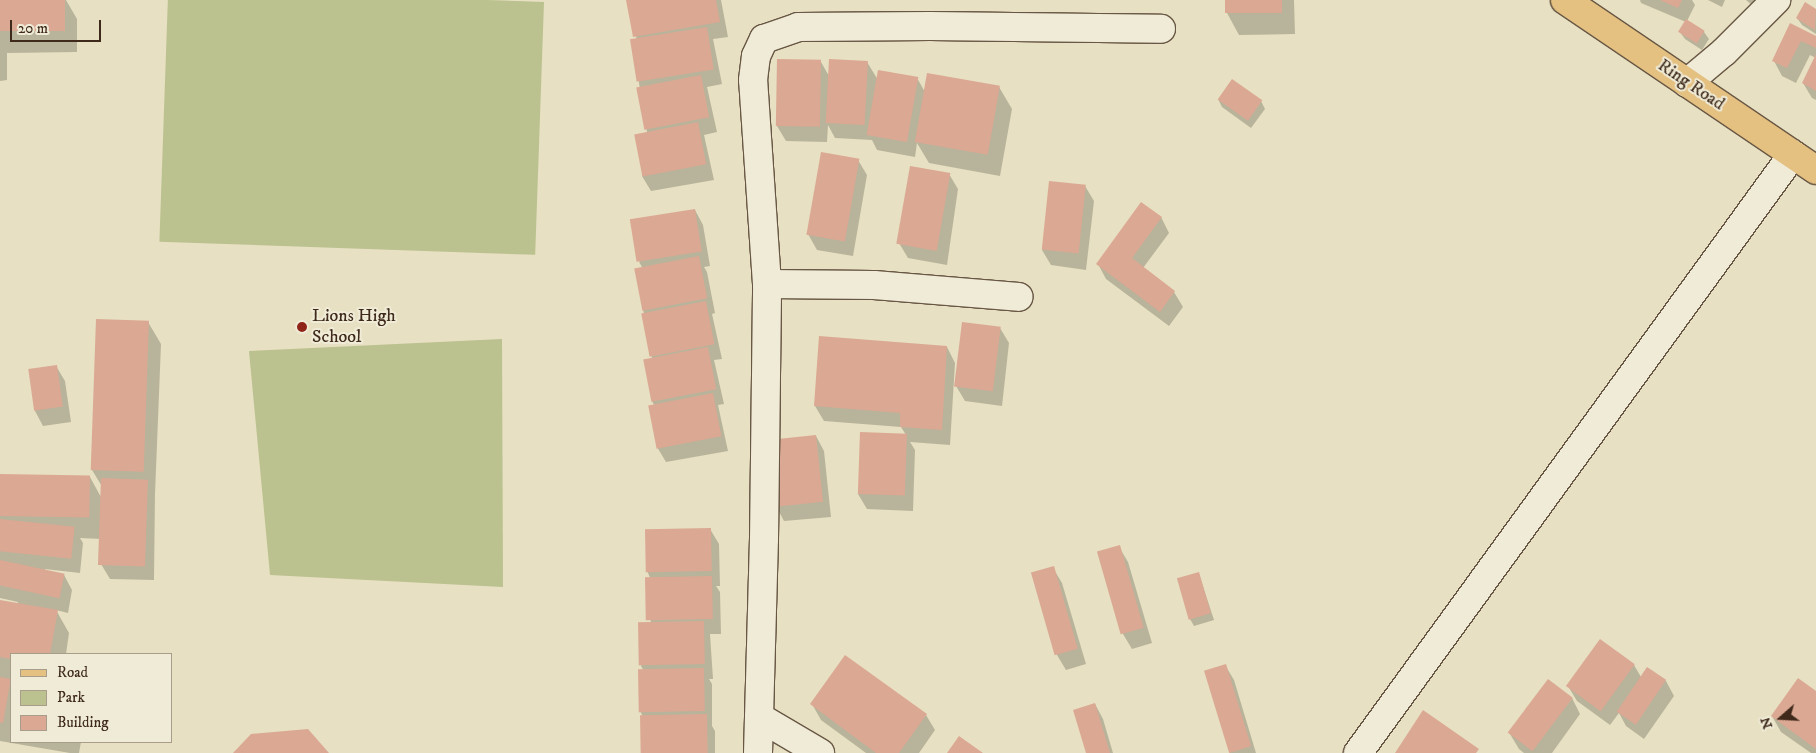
<!DOCTYPE html>
<html>
<head>
<meta charset="utf-8">
<style>
  body { margin:0 }
  #map { position:relative; width:1816px; height:753px; overflow:hidden; background:#e7e0c2; font-family:"IM FELL DW Pica",serif }
  div>[style] { position:absolute }
  [style*='--x'] { left:calc(var(--x)*1px); top:calc(var(--y)*1px); width:calc(var(--w)*1px); rotate:calc(var(--a)*1deg) }
  .green>* { inset:0; background:#bbc18f; transform-origin:0 0 }
  .shadow>* { inset:0; background:#0003 }
  .building>* { inset:0; background:#dba893; transform-origin:0 0 }
  .roads { filter:drop-shadow(1px 0 #685744) drop-shadow(-1px 0 #685744) drop-shadow(0 1px #685744) drop-shadow(0 -1px #685744) }
  .minor>* { height:28px; margin:-14px; padding:0 14px; transform-origin:14px; border-radius:14px; background:#efebd7 }
  .major>* { height:28px; margin:-14px; padding:0 14px; transform-origin:14px; border-radius:14px; background:#e4c081 }
  .dots>* { width:14px; height:14px; translate:-50% -50%; box-sizing:border-box; border:2px solid #efebd7; border-radius:50% }
  span { translate:-50% -50%; white-space:nowrap; text-align:center; line-height:1.15; -webkit-text-stroke:4px #efebd7; paint-order:stroke }
  .street-label { font-size:18px; color:#3e291a }
  .poi-label { font-size:18px; color:#3e291a }
  .left { translate:0 -50%; text-align:left }
  .legend { position:absolute; left:10px; top:653px; width:162px; height:90px; box-sizing:border-box; background:#efebd7; border:1px solid #a89d8b; margin:0; padding:6px 9px; list-style:none; font-size:15px; color:#3e291a }
  .legend li { display:flex; align-items:center; gap:10px; height:25px }
  .legend b { width:25px; border:1px solid #a89d8b }
  .north { position:absolute; left:1756px; top:693px; width:50px; height:50px; -webkit-text-stroke:4px #efebd7; paint-order:stroke; rotate:251deg; font-size:14px; font-weight:700; line-height:20px; text-align:center; color:#3e291a }
  .north::after { content:''; display:block; margin:auto; width:18px; height:22px; background:#3e291a; clip-path:polygon(50% 0,100% 100%,50% 72%,0 100%) }
  .scale { position:absolute; left:10px; top:20px; width:91px; height:22px; box-sizing:border-box; border:2px solid #3e291a; border-top:0; padding-left:6px; font-size:15px; line-height:18px; white-space:nowrap; color:#3e291a; -webkit-text-stroke:4px #efebd7; paint-order:stroke }
</style>
</head>
<body>
<div id="map">
  <div class="green">
    <div style="left:544px;top:2px;width:253px;height:376px;rotate:92deg"></div>
    <div style="clip-path:polygon(502px 339px,503px 587px,270px 575px,249px 351px)"></div>
  </div>
  <div class="shadow">
    <div style="clip-path:polygon(0 0,66px 0,77px 19px,77px 52px,7px 53px,7px 80px,0 81px)"></div>
    <div style="clip-path:polygon(628px 0,721px 0,728px 37px,713px 39px,722px 84px,707px 87px,717px 132px,704px 135px,714px 180px,651px 191px,642px 176px,647px 132px,639px 83px,637px 41px)"></div>
    <div style="clip-path:polygon(1226px 0,1294px 0,1295px 34px,1239px 35px,1227px 13px)"></div>
    <div style="clip-path:polygon(1640px 0,1692px 0,1695px 5px,1687px 21px,1704px 32px,1709px 39px,1702px 50px,1685px 39px,1680px 32px,1686px 22px,1641px 3px)"></div>
    <div style="clip-path:polygon(1708px 0,1725px 0,1722px 7px)"></div>
    <div style="clip-path:polygon(1746px 0,1757px 0,1753px 6px)"></div>
    <div style="clip-path:polygon(1806px 4px,1816px 10px,1816px 34px,1802px 25px,1797px 18px)"></div>
    <div style="clip-path:polygon(1791px 25px,1816px 38px,1816px 100px,1812px 98px,1803px 83px,1816px 58px,1810px 55px,1796px 83px,1782px 76px,1774px 61px)"></div>
    <div style="clip-path:polygon(821px 62px,829px 76px,867px 62px,878px 80px,917px 78px,925px 92px,999px 87px,1012px 109px,1000px 176px,929px 163px,917px 143px,915px 157px,877px 150px,872px 140px,835px 138px,828px 125px,827px 142px,786px 141px,777px 126px)"></div>
    <div style="clip-path:polygon(1218px 99px,1261px 101px,1265px 109px,1251px 128px,1222px 107px)"></div>
    <div style="clip-path:polygon(858px 160px,867px 175px,853px 256px,817px 250px,808px 234px)"></div>
    <div style="clip-path:polygon(949px 174px,958px 189px,947px 265px,908px 258px,899px 243px)"></div>
    <div style="clip-path:polygon(1085px 186px,1094px 201px,1086px 270px,1051px 265px,1042px 250px)"></div>
    <div style="clip-path:polygon(695px 210px,703px 225px,710px 266px,704px 267px,707px 272px,715px 313px,712px 314px,722px 359px,714px 360px,724px 404px,718px 405px,728px 451px,666px 462px,657px 447px,654px 405px,652px 401px,652px 358px,643px 309px,642px 267px,639px 262px)"></div>
    <div style="clip-path:polygon(1161px 217px,1169px 233px,1143px 268px,1174px 292px,1183px 307px,1169px 326px,1106px 279px,1098px 264px)"></div>
    <div style="clip-path:polygon(97px 320px,148px 322px,161px 344px,155px 494px,154px 580px,110px 579px,101px 564px,101px 539px,80px 538px,83px 543px,80px 573px,45px 569px,45px 571px,64px 575px,72px 590px,68px 613px,56px 610px,69px 633px,66px 654px,11px 654px,11px 742px,81px 742px,79px 753px,70px 753px,0 741px,0 601px,17px 604px,18px 602px,0 598px,0 476px,90px 477px,102px 499px,103px 488px,92px 470px)"></div>
    <div style="clip-path:polygon(1000px 328px,1009px 343px,1002px 406px,965px 401px,956px 386px)"></div>
    <div style="clip-path:polygon(947px 347px,955px 363px,950px 445px,910px 442px,915px 450px,913px 511px,867px 509px,858px 494px,906px 435px,901px 427px,824px 421px,815px 406px)"></div>
    <div style="clip-path:polygon(56px 366px,65px 381px,71px 422px,43px 426px,35px 411px)"></div>
    <div style="clip-path:polygon(816px 436px,824px 451px,831px 517px,784px 521px,776px 506px)"></div>
    <div style="clip-path:polygon(710px 529px,719px 544px,720px 586px,716px 586px,720px 592px,721px 634px,710px 634px,713px 679px,709px 679px,712px 684px,712px 726px,715px 731px,715px 753px,643px 753px,644px 718px,641px 713px,644px 671px,641px 666px,651px 624px,647px 580px,651px 580px,648px 573px,646px 531px)"></div>
    <div style="clip-path:polygon(1119px 547px,1128px 562px,1152px 643px,1132px 649px,1123px 634px)"></div>
    <div style="clip-path:polygon(1053px 568px,1062px 583px,1086px 664px,1066px 670px,1057px 655px,1033px 574px)"></div>
    <div style="clip-path:polygon(1199px 574px,1214px 620px,1194px 626px,1190px 619px)"></div>
    <div style="clip-path:polygon(1225px 665px,1234px 680px,1256px 753px,1230px 753px,1205px 671px)"></div>
    <div style="clip-path:polygon(1634px 665px,1641px 677px,1647px 668px,1666px 681px,1674px 696px,1644px 739px,1626px 726px,1619px 713px,1610px 725px,1577px 701px,1568px 686px)"></div>
    <div style="clip-path:polygon(1816px 693px,1816px 753px,1811px 753px,1781px 732px,1772px 716px)"></div>
    <div style="clip-path:polygon(1572px 698px,1580px 714px,1552px 753px,1524px 753px,1519px 749px,1510px 734px)"></div>
    <div style="clip-path:polygon(812px 704px,926px 715px,935px 730px,919px 753px,866px 753px,821px 720px)"></div>
    <div style="clip-path:polygon(1095px 704px,1103px 719px,1113px 753px,1087px 753px)"></div>
  </div>
  <div class="building">
    <div style="left:0;top:0;width:65px;height:31px"></div>
    <div style="clip-path:polygon(626px 0,716px 0,720px 22px,633px 37px)"></div>
    <div style="left:1225px;top:0;width:57px;height:13px"></div>
    <div style="clip-path:polygon(1660px 0,1682px 0,1678px 8px)"></div>
    <div style="clip-path:polygon(1805px 2px,1816px 9px,1815px 30px,1796px 18px)"></div>
    <div style="left:1686px;top:19px;width:22px;height:15px;rotate:32deg"></div>
    <div style="clip-path:polygon(1790px 23px,1816px 36px,1816px 48px,1801px 41px,1787px 68px,1772px 61px)"></div>
    <div style="left:707px;top:27px;width:43px;height:78px;rotate:81deg"></div>
    <div style="clip-path:polygon(1816px 54px,1816px 91px,1802px 83px)"></div>
    <div style="left:777px;top:59px;width:44px;height:67px;rotate:1deg"></div>
    <div style="left:829px;top:59px;width:39px;height:64px;rotate:3deg"></div>
    <div style="left:878px;top:70px;width:41px;height:66px;rotate:10deg"></div>
    <div style="left:927px;top:73px;width:74px;height:70px;rotate:10deg"></div>
    <div style="left:701px;top:75px;width:43px;height:66px;rotate:79deg"></div>
    <div style="left:1232px;top:79px;width:37px;height:25px;rotate:35deg"></div>
    <div style="left:698px;top:122px;width:43px;height:65px;rotate:79deg"></div>
    <div style="left:821px;top:152px;width:39px;height:84px;rotate:10deg"></div>
    <div style="left:910px;top:166px;width:41px;height:79px;rotate:10deg"></div>
    <div style="left:1049px;top:181px;width:37px;height:69px;rotate:6deg"></div>
    <div style="clip-path:polygon(1141px 202px,1162px 217px,1132px 258px,1175px 291px,1160px 312px,1096px 264px)"></div>
    <div style="left:695px;top:209px;width:43px;height:66px;rotate:81deg"></div>
    <div style="left:699px;top:256px;width:43px;height:66px;rotate:79deg"></div>
    <div style="left:706px;top:301px;width:44px;height:66px;rotate:79deg"></div>
    <div style="left:96px;top:319px;width:53px;height:151px;rotate:2deg"></div>
    <div style="left:962px;top:322px;width:39px;height:65px;rotate:7deg"></div>
    <div style="clip-path:polygon(819px 336px,947px 346px,942px 430px,900px 427px,900px 413px,814px 406px)"></div>
    <div style="left:708px;top:347px;width:43px;height:66px;rotate:79deg"></div>
    <div style="left:57px;top:365px;width:42px;height:29px;rotate:82deg"></div>
    <div style="left:713px;top:393px;width:44px;height:66px;rotate:79deg"></div>
    <div style="left:860px;top:432px;width:47px;height:62px;rotate:2deg"></div>
    <div style="left:816px;top:435px;width:67px;height:48px;rotate:84deg"></div>
    <div style="left:0;top:474px;width:90px;height:42px;rotate:1deg"></div>
    <div style="left:101px;top:478px;width:47px;height:87px;rotate:2deg"></div>
    <div style="left:0;top:519px;width:75px;height:32px;rotate:6deg"></div>
    <div style="left:711px;top:528px;width:43px;height:66px;rotate:89deg"></div>
    <div style="left:1120px;top:545px;width:86px;height:24px;rotate:74deg"></div>
    <div style="left:0;top:560px;width:66px;height:25px;rotate:12deg"></div>
    <div style="left:1054px;top:566px;width:86px;height:24px;rotate:74deg"></div>
    <div style="left:1199px;top:572px;width:43px;height:23px;rotate:74deg"></div>
    <div style="left:712px;top:576px;width:43px;height:67px;rotate:89deg"></div>
    <div style="clip-path:polygon(0 600px,58px 610px,50px 654px,11px 654px,11px 659px,0 657px)"></div>
    <div style="left:704px;top:621px;width:43px;height:66px;rotate:89deg"></div>
    <div style="left:1600px;top:639px;width:43px;height:58px;rotate:36deg"></div>
    <div style="clip-path:polygon(845px 655px,927px 714px,899px 753px,876px 753px,810px 704px)"></div>
    <div style="left:1226px;top:664px;width:86px;height:23px;rotate:73deg"></div>
    <div style="left:1647px;top:667px;width:23px;height:54px;rotate:34deg"></div>
    <div style="left:704px;top:668px;width:43px;height:66px;rotate:89deg"></div>
    <div style="left:0;top:677px;width:11px;height:45px;rotate:10deg"></div>
    <div style="clip-path:polygon(1798px 678px,1816px 691px,1816px 749px,1771px 716px)"></div>
    <div style="left:1548px;top:679px;width:31px;height:67px;rotate:37deg"></div>
    <div style="clip-path:polygon(1095px 703px,1110px 753px,1086px 753px,1073px 710px)"></div>
    <div style="clip-path:polygon(1423px 710px,1479px 749px,1476px 753px,1395px 753px)"></div>
    <div style="left:707px;top:714px;width:39px;height:67px;rotate:89deg"></div>
    <div style="clip-path:polygon(308px 729px,329px 753px,233px 753px,251px 734px)"></div>
    <div style="clip-path:polygon(959px 736px,983px 753px,947px 753px)"></div>
  </div>
  <div class="roads">
    <div class="minor">
      <div style="--x:1687;--y:83;--w:48;--a:-40"></div>
      <div style="--x:1724;--y:52;--w:74;--a:-45"></div>
      <div style="--x:767;--y:284;--w:107;--a:0.5"></div>
      <div style="--x:874;--y:285;--w:145;--a:4.7"></div>
      <div style="--x:759;--y:717;--w:71;--a:30.5"></div>
      <div style="--x:758;--y:753;--w:214;--a:-88.4"></div>
      <div style="--x:764;--y:539;--w:255;--a:-89.3"></div>
      <div style="--x:767;--y:284;--w:204;--a:-93.9"></div>
      <div style="--x:753;--y:80;--w:24;--a:-83"></div>
      <div style="--x:756;--y:56;--w:19;--a:-65"></div>
      <div style="--x:764;--y:39;--w:36;--a:-19"></div>
      <div style="--x:798;--y:27;--w:132;--a:-0.4"></div>
      <div style="--x:930;--y:26;--w:231;--a:0.7"></div>
      <div style="--x:1358;--y:753;--w:740;--a:-54.01"></div>
    </div>
    <div class="major">
      <div style="--x:1565;--y:0;--w:303;--a:34.1"></div>
    </div>
  </div>
  <div class="dots">
    <div style="left:302px;top:327px;background:#8f2418"></div>
  </div>
  <div class="street-label">
    <span style="left:1691px;top:85px;rotate:34deg">Ring Road</span>
  </div>
  <div class="poi-label">
    <span class="left" style="left:312px;top:327px">Lions High<br>School</span>
  </div>
  <ul class="legend">
  <li><b style="height:6px;background:#e4c081"></b>Road</li>
  <li><b style="height:14px;background:#bbc18f"></b>Park</li>
  <li><b style="height:14px;background:#dba893"></b>Building</li>
  </ul>
  <div class="north">N</div>
  <div class="scale">20 m</div>
</div>
</body>
</html>
